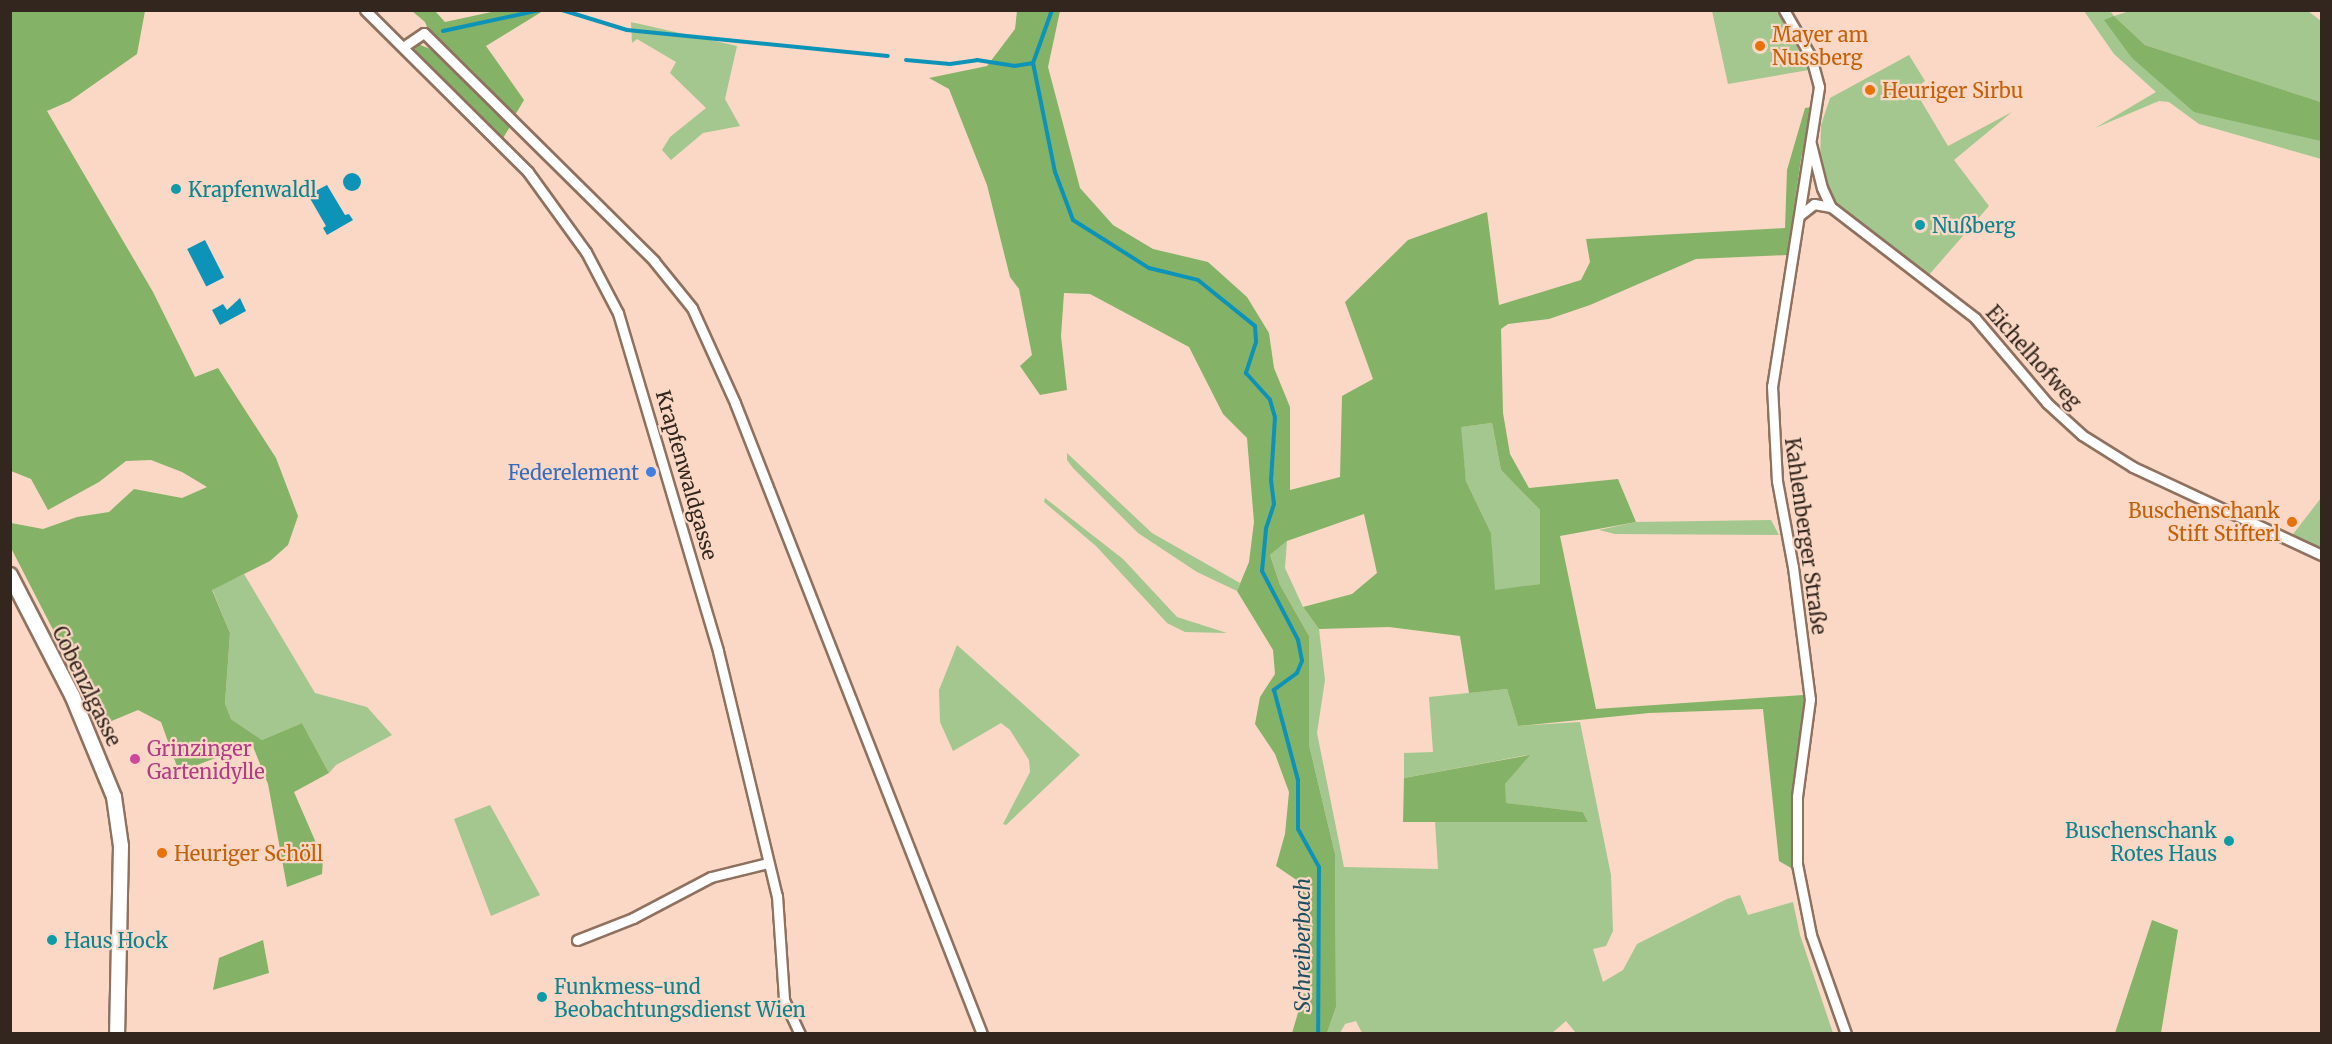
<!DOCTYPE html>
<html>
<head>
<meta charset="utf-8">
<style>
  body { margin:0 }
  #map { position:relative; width:2332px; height:1044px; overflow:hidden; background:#fad8c5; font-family:Merriweather,serif }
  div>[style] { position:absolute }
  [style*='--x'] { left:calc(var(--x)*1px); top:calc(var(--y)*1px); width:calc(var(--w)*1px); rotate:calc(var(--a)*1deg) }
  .green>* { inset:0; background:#a3c78e }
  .forest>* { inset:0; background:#84b267 }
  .water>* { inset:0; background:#0e93b8; transform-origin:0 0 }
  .round { border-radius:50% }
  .stream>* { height:4px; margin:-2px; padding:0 2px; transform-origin:2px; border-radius:2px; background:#0e93b8 }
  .roads { filter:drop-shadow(2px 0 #8f7160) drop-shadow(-2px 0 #8f7160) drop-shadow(0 2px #8f7160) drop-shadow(0 -2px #8f7160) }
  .street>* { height:9px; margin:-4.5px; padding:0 4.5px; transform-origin:4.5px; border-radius:4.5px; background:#fff }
  .secondary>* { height:14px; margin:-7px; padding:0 7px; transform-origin:7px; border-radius:7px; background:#fff }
  .dots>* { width:16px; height:16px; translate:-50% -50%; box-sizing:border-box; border:3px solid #fad8c5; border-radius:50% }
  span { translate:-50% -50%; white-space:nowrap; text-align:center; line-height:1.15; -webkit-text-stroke:4.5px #fad8c5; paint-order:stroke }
  .food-label { font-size:20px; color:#c56008 }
  .left { translate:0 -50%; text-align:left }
  .right { translate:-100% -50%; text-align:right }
  .culture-label { font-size:20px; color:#0d838f }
  .street-label { font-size:20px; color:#32261e }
  .shop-label { font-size:20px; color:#366cbe }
  .hotel-label { font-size:20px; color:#b23c85 }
  .water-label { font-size:21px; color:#204f60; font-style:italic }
  .frame { position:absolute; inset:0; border:12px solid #32261e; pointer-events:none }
</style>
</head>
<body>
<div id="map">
  <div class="green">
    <div style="clip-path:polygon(2133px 10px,2308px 11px,2321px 21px,2321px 102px,2145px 45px,2114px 16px,2132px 58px,2321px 141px,2321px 159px,2199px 124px,2169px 102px,2159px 101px,2095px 128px,2156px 92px,2114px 54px,2084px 11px,2110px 11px,2114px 16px)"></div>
    <div style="clip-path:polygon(1712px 11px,1779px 11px,1809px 70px,1728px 84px)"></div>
    <div style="clip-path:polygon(631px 22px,737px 46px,725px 99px,740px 126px,703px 133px,671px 160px,662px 150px,670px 137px,706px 108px,670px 73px,676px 62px,637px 39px,632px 43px)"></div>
    <div style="clip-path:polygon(1909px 55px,1925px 81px,1914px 89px,1948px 146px,2012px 112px,1954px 160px,1989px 206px,1928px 276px,1855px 224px,1836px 205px,1820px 162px,1821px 125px,1830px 98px)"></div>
    <div style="clip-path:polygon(1492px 423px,1501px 470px,1540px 510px,1541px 584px,1494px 591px,1491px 533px,1466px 481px,1460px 427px)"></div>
    <div style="clip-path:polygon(1067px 453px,1152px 533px,1240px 583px,1237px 591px,1197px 572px,1138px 533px,1073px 468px,1067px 460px)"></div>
    <div style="clip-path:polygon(1045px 498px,1123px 559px,1177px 617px,1227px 633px,1185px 632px,1167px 623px,1096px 546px,1044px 502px)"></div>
    <div style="clip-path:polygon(2321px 498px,2321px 551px,2290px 538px)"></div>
    <div style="clip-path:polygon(1771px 520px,1779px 535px,1615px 534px,1599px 530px,1636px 522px)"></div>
    <div style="clip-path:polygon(1287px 541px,1285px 568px,1303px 607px,1319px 629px,1325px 680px,1317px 733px,1344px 867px,1438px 869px,1435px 821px,1588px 822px,1583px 812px,1505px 803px,1505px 784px,1528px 755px,1404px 778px,1404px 753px,1433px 752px,1429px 697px,1507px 689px,1518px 726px,1580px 722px,1611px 875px,1613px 931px,1606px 946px,1593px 949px,1603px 982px,1623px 970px,1637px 944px,1727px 899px,1740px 895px,1748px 915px,1793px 902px,1800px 935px,1833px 1033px,1576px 1033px,1566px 1021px,1552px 1033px,1362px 1033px,1356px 1021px,1345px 1024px,1340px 1033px,1327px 1033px,1336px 1007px,1335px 854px,1309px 745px,1309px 636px,1280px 585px,1270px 555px)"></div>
    <div style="clip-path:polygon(244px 574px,315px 693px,367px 707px,392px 735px,336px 765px,329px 773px,302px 723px,262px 740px,231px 719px,225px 705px,230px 633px,212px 589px)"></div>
    <div style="clip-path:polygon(957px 645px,1080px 755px,1006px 825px,1003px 824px,1030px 772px,1029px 760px,1010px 730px,1001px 723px,953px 751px,940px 722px,939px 690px)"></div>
    <div style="clip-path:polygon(490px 805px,540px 895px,491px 916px,454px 819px)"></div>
  </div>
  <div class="forest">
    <div style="clip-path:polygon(11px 10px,145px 11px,137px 54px,70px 101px,47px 111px,153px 292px,195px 377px,218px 368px,276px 458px,298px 516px,288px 545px,270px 561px,212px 590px,230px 633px,225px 704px,231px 719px,262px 740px,302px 723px,329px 773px,294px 792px,323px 859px,322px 874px,287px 887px,268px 784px,252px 744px,179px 772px,161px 722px,138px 710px,102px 725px,11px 548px,11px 523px,43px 529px,77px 517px,109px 512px,134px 489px,182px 498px,207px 487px,182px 472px,151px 460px,126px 461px,99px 482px,48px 510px,31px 479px,11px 471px)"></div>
    <div style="clip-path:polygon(412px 11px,435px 11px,445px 22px,496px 11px,543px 11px,486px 46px,524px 100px,514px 117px,431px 37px,425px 22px)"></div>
    <div style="clip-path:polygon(evenodd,1017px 11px,1060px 11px,1048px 67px,1080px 188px,1113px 225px,1153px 249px,1208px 262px,1247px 297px,1269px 333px,1274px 368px,1290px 407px,1290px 490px,1340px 477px,1342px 396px,1373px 379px,1345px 302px,1408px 240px,1487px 212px,1499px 305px,1581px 280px,1590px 262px,1586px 239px,1785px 228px,1787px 170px,1805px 108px,1813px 107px,1801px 159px,1787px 255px,1696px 259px,1590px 305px,1549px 319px,1508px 324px,1501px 329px,1503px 413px,1510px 454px,1529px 488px,1618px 479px,1636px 522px,1560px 536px,1596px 709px,1803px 695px,1804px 719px,1791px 800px,1791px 868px,1779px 861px,1763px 709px,1649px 713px,1518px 726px,1507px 689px,1469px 693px,1460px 636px,1389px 627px,1319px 629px,1303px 607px,1352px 594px,1377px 573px,1364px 514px,1287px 541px,1270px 555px,1280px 585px,1309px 636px,1309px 745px,1335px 854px,1336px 1007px,1327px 1033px,1292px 1033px,1306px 986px,1299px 956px,1305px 905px,1301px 883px,1276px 866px,1285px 834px,1289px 792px,1275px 754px,1255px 724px,1260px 697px,1275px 674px,1273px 650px,1237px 591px,1249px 562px,1254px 522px,1247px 438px,1223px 414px,1189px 347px,1090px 294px,1064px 293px,1061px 336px,1067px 390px,1040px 395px,1020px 366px,1032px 355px,1019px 289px,1010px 277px,987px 185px,949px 89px,929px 78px,987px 66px,1015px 29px,1017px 11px,1492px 423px,1501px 470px,1540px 510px,1540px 584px,1495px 590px,1491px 533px,1466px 481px,1461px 427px,1492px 423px)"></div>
    <div style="clip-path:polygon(2114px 16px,2145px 45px,2321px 102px,2321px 141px,2194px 112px,2132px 58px,2104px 20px)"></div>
    <div style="clip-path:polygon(418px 44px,435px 51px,511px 125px,503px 138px,417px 54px,414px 46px)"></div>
    <div style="clip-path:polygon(1530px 755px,1505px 784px,1506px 803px,1583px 812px,1588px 822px,1403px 822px,1404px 778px)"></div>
    <div style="clip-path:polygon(2152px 920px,2178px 930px,2161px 1033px,2115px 1033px)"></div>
    <div style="clip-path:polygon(263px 940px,269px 973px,213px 990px,219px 958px)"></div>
  </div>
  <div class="water">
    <div class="round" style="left:343px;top:173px;width:18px;height:18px"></div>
    <div style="clip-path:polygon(327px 185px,345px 215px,349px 214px,353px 220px,327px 235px,323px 228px,326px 226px,308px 195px)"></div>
    <div style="left:205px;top:240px;width:42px;height:20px;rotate:63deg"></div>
    <div style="clip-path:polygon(240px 298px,246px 311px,220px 325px,212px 310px,223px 304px,227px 310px)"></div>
  </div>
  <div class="stream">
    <div style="--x:562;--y:10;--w:68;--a:17.1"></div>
    <div style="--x:627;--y:30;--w:262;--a:5.7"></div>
    <div style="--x:1052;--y:10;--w:56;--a:109.7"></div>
    <div style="--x:1033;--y:63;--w:111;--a:78.6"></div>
    <div style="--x:1055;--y:172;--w:51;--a:69.4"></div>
    <div style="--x:1073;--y:220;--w:90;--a:32.3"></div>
    <div style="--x:1149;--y:268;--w:50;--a:13.8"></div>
    <div style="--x:1198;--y:280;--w:73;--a:38.9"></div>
    <div style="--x:1255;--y:326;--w:16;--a:86"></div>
    <div style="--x:1256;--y:342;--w:33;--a:108"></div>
    <div style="--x:1246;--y:373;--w:36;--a:48"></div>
    <div style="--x:1270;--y:400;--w:18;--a:74"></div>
    <div style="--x:1275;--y:417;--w:63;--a:93.6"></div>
    <div style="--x:1271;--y:480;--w:24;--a:83"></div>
    <div style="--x:1274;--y:504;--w:26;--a:108"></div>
    <div style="--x:1266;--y:529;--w:42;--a:95.4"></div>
    <div style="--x:1262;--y:571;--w:78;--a:62.4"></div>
    <div style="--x:1298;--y:640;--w:21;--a:79"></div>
    <div style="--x:1302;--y:661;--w:13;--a:113"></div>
    <div style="--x:1297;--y:673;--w:29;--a:144"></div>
    <div style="--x:1274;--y:690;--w:93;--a:75.1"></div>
    <div style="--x:1298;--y:780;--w:49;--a:90"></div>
    <div style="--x:1298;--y:829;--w:43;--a:61.1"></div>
    <div style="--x:1319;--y:867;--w:167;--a:90.3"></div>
    <div style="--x:443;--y:31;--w:99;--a:-12.2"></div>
    <div style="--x:906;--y:60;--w:44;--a:5.2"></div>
    <div style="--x:950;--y:64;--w:27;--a:-8"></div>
    <div style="--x:977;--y:60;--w:37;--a:9"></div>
    <div style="--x:1014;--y:66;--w:18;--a:-9"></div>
  </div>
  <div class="roads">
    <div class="street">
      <div style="--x:365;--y:10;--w:230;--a:44.8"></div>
      <div style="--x:528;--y:172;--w:99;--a:54.1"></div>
      <div style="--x:586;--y:252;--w:69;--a:62.3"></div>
      <div style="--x:618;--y:313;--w:352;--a:73.5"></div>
      <div style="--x:718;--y:651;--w:252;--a:76.5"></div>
      <div style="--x:777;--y:896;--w:104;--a:86.1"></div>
      <div style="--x:784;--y:1000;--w:38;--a:65"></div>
      <div style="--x:1784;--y:10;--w:54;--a:60.1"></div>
      <div style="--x:1811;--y:57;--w:31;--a:75"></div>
      <div style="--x:1819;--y:87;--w:303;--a:98.9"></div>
      <div style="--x:1772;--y:386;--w:95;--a:87"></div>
      <div style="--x:1777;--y:481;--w:87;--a:79.5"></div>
      <div style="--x:1793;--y:567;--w:133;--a:82.7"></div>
      <div style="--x:1810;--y:699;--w:99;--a:97.6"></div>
      <div style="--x:1797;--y:797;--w:67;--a:90"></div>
      <div style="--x:1797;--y:864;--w:72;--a:78.8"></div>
      <div style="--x:1811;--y:935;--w:105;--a:70.5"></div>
      <div style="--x:403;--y:47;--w:25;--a:-34"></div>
      <div style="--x:424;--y:33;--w:324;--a:44.7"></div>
      <div style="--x:654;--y:261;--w:60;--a:51"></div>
      <div style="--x:692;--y:308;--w:104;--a:65.6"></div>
      <div style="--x:735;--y:403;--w:678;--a:68.62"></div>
      <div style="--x:1811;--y:144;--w:45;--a:76"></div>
      <div style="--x:1822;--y:188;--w:21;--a:65"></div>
      <div style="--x:1831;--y:207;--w:182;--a:37.6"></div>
      <div style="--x:1975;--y:318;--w:111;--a:49.7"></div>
      <div style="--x:2047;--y:403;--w:47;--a:42.4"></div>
      <div style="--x:2082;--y:435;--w:60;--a:32.1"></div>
      <div style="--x:2133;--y:467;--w:208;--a:25"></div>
      <div style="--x:1800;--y:215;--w:18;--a:-38"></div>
      <div style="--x:1814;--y:204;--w:17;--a:10"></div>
      <div style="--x:577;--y:940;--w:60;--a:-21.4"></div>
      <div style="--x:633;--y:918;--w:88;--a:-27.7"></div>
      <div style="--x:711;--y:877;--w:59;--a:-13.8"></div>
    </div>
    <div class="secondary">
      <div style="--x:10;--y:575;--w:135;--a:62.7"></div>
      <div style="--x:72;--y:695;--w:110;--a:67.6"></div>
      <div style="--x:114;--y:797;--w:49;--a:81.9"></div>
      <div style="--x:121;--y:846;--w:188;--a:91.2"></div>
    </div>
  </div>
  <div class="dots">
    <div style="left:1760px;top:46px;background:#e8710a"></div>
    <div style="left:1870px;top:90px;background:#e8710a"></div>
    <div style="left:176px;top:189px;background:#0f9aa8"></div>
    <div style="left:1920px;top:225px;background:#0f9aa8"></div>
    <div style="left:651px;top:472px;background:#3f7fe0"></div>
    <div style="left:2292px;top:522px;background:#e8710a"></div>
    <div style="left:135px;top:759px;background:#d1479c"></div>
    <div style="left:2229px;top:841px;background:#0f9aa8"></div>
    <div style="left:162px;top:853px;background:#e8710a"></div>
    <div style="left:52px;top:940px;background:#0f9aa8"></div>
    <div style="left:542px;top:997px;background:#0f9aa8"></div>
  </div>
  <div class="food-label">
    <span class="left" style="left:1772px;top:46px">Mayer am<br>Nussberg</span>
    <span class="left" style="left:1882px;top:90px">Heuriger Sirbu</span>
    <span class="right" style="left:2280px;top:522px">Buschenschank<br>Stift Stifterl</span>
    <span class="left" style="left:174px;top:853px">Heuriger Schöll</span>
  </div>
  <div class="culture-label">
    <span class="left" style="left:188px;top:189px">Krapfenwaldl</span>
    <span class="left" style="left:1932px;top:225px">Nußberg</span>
    <span class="right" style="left:2217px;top:842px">Buschenschank<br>Rotes Haus</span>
    <span class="left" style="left:64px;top:940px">Haus Hock</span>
    <span class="left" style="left:554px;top:998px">Funkmess-und<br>Beobachtungsdienst Wien</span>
  </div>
  <div class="street-label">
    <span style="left:2034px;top:357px;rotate:48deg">Eichelhofweg</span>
    <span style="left:687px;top:475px;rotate:74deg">Krapfenwaldgasse</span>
    <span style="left:1806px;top:536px;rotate:82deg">Kahlenberger Straße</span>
    <span style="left:87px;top:686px;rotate:64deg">Cobenzlgasse</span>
  </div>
  <div class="shop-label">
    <span class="right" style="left:639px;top:472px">Federelement</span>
  </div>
  <div class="hotel-label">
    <span class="left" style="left:147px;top:760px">Grinzinger<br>Gartenidylle</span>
  </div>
  <div class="water-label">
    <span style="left:1303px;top:945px;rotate:-90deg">Schreiberbach</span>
  </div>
  <div class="frame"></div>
</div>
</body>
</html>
